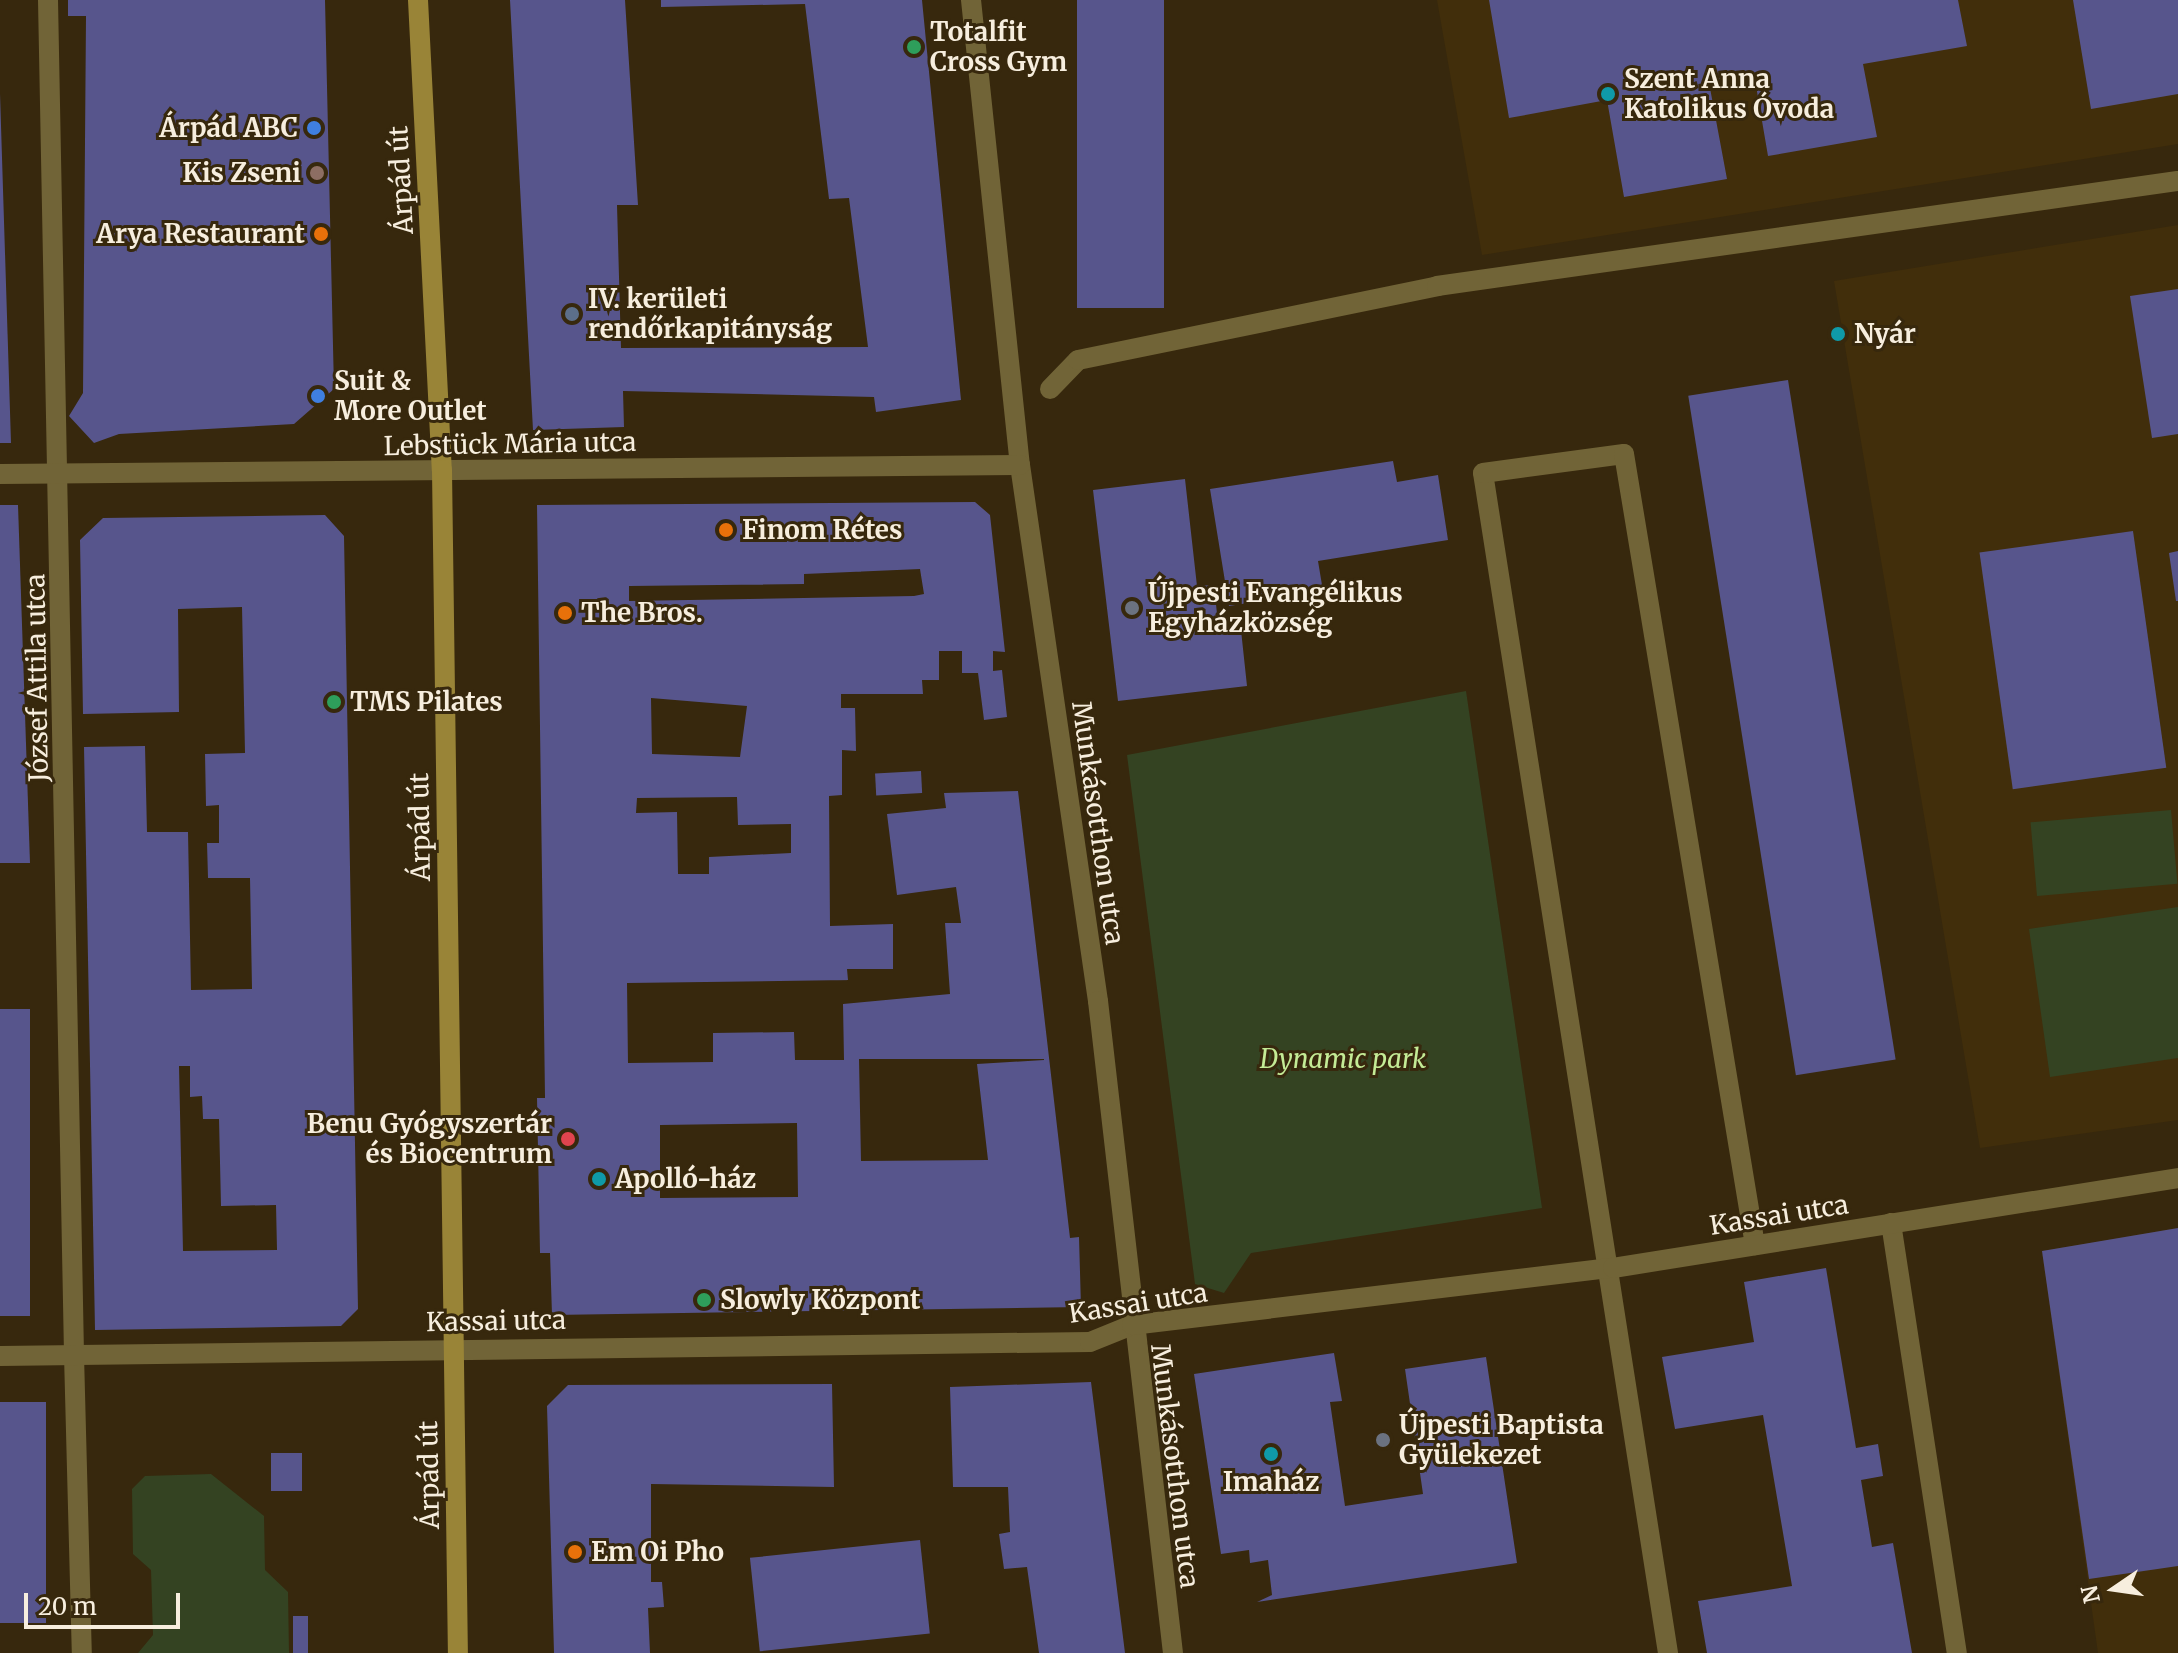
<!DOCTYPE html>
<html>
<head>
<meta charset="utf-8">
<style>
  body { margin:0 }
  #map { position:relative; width:2178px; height:1653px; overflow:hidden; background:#37280d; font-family:Merriweather,serif }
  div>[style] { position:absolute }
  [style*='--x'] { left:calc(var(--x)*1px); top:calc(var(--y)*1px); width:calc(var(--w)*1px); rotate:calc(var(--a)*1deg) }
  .built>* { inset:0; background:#412e0b }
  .green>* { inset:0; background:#344322; transform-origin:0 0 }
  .building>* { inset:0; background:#57558c; transform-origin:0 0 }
  .lane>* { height:20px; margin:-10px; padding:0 10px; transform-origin:10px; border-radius:10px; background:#716437 }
  .street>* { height:20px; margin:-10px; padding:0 10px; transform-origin:10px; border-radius:10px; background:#716437 }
  .secondary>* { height:20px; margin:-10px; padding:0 10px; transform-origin:10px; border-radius:10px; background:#998437 }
  .dots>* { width:22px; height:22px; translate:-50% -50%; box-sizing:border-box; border:4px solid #37280d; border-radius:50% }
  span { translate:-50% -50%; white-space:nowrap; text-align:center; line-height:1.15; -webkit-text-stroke:6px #37280d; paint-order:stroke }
  .poi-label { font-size:26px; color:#f7eede; font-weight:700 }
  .left { translate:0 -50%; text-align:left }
  .right { translate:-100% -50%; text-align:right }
  .street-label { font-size:26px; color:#f7eede }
  .park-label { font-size:26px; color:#c4eb96; font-style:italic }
  .north { position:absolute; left:2074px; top:1549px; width:80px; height:80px; -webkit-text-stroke:6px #37280d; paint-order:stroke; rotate:257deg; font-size:22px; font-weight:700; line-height:32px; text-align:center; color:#f7eede }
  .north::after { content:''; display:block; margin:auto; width:28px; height:36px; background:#f7eede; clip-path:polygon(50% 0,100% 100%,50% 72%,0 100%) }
  .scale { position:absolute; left:24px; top:1593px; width:156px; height:36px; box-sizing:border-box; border:4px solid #f7eede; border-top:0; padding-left:10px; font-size:24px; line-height:28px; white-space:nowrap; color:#f7eede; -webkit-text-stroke:6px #37280d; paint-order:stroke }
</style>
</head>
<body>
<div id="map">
  <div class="built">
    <div style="clip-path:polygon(1437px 0,2178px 0,2178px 144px,1482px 255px)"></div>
    <div style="clip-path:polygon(2178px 225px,2178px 1120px,1980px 1148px,1834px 281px)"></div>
    <div style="clip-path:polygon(2178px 1228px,2178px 1653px,2098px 1653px,2042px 1251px)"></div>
  </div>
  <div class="green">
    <div style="clip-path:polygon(1466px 691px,1542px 1208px,1251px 1253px,1224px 1293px,1195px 1284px,1127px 755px)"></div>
    <div style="left:2171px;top:810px;width:74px;height:141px;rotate:85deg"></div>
    <div style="clip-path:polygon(2178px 907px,2178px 1058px,2050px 1077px,2029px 929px)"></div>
    <div style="clip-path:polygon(211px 1474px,264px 1516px,265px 1570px,288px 1592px,289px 1653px,138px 1653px,153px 1635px,151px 1570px,133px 1554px,132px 1489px,145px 1476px)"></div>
  </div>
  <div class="building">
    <div style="clip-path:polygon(68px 0,325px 0,334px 389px,294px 424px,119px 434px,94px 443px,69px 416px,83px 393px,86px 16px,68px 16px)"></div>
    <div style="clip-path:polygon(510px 0,625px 0,638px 205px,617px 205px,621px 348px,868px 347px,849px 198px,829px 199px,805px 4px,661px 7px,661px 0,922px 0,961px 400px,876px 412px,874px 397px,623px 391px,624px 427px,533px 430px)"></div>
    <div style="left:1077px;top:0;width:87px;height:308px"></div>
    <div style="clip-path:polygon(1489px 0,1958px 0,1967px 46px,1863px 64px,1877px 137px,1768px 156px,1755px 80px,1710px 88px,1727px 179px,1624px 197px,1607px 100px,1509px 118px)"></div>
    <div style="clip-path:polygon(2073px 0,2178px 0,2178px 94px,2091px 109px)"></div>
    <div style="clip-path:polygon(0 94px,11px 443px,0 443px)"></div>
    <div style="clip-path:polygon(2178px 289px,2178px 434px,2152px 438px,2130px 296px)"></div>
    <div style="left:1788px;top:380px;width:688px;height:101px;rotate:81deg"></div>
    <div style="clip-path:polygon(1393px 461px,1397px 482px,1438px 475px,1448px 540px,1318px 561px,1323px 591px,1229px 606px,1210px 489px)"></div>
    <div style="clip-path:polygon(1185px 479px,1197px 586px,1214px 585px,1219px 633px,1241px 630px,1247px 686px,1118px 701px,1093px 490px)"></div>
    <div style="clip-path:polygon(evenodd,975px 502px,990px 515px,1005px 652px,993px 651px,993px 671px,1002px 670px,1007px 717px,984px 720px,978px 673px,962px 673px,962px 651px,939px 651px,939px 680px,922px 680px,923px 694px,841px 694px,841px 708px,855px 708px,856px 751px,842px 750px,842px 795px,829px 796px,830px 926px,893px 924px,893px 969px,847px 969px,848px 980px,627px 983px,628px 1063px,713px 1062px,713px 1033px,794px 1032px,795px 1060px,844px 1060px,843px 1004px,950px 994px,945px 923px,961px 923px,956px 887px,897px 895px,887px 814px,946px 808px,944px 793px,1018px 791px,1070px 1238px,1079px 1237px,1081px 1307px,552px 1315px,550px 1253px,540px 1253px,537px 1098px,545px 1098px,537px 505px,975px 502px,920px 569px,924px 594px,914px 596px,629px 601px,629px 586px,804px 584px,804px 574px,920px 569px,975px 502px,651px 698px,747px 706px,740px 757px,652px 754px,651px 698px,975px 502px,737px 797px,738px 825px,791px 824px,791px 853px,709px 857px,709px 874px,678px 874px,677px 812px,636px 813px,637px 798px,737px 797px,975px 502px,859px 1059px,1044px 1059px,1044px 1060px,977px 1064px,988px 1160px,861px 1161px,859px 1059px,975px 502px,797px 1123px,798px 1197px,660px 1198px,660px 1125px,797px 1123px)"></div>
    <div style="clip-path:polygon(0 505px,18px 505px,30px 863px,0 863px)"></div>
    <div style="clip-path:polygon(evenodd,325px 515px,344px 536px,358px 1309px,341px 1326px,95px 1330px,84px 747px,145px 746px,147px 832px,188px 832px,191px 990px,252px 989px,250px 878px,208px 878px,207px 843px,219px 843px,219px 805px,206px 806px,205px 754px,245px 753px,242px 607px,178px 609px,179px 712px,83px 714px,80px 540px,103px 518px,325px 515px,179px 1066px,190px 1066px,190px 1097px,202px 1096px,203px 1119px,219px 1119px,221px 1206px,276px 1205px,277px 1250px,183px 1251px,179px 1066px)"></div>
    <div style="left:2133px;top:531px;width:239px;height:155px;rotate:82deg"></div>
    <div style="clip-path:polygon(2178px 551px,2178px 601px,2176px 601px,2169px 553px)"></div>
    <div style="left:921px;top:771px;width:22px;height:46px;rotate:87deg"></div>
    <div style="left:0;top:1009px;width:30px;height:307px"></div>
    <div style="clip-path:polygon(2178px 1228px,2178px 1566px,2089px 1579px,2042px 1251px)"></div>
    <div style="clip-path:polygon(1826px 1268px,1856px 1448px,1878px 1444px,1883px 1476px,1861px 1480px,1872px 1547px,1893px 1543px,1912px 1653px,1707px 1653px,1698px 1601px,1792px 1586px,1763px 1415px,1675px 1429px,1662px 1357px,1754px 1342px,1744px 1282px)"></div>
    <div style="clip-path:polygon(1334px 1353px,1342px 1401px,1330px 1402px,1345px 1506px,1423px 1494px,1405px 1369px,1486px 1357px,1517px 1563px,1257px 1602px,1272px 1595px,1268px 1560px,1250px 1563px,1249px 1550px,1221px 1554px,1194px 1374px)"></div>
    <div style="clip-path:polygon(1091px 1382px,1125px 1653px,1039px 1653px,1027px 1567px,1004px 1569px,999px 1534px,1010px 1532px,1008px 1487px,953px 1487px,950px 1387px)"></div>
    <div style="clip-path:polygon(832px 1384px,834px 1487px,651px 1484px,651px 1582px,662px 1582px,664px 1607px,648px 1608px,650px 1653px,554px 1653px,547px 1406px,568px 1385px)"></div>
    <div style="left:0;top:1402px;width:46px;height:221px"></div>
    <div style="left:271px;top:1453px;width:31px;height:38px"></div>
    <div style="left:920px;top:1540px;width:94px;height:171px;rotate:84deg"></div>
    <div style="left:293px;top:1616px;width:15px;height:37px"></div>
  </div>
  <div class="lane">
    <div style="--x:1891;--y:1223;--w:435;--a:81.3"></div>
    <div style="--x:74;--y:1355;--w:298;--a:88.5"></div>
    <div style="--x:1668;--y:1653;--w:1194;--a:-98.91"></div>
    <div style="--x:1483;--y:473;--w:142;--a:-7.7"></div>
    <div style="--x:1624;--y:454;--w:802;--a:80.6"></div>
  </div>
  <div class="street">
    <div style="--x:48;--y:0;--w:1355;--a:88.9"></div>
    <div style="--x:971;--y:0;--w:468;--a:84"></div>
    <div style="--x:1020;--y:465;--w:542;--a:81.72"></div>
    <div style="--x:1098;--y:1001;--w:656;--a:83.44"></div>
    <div style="--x:1050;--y:389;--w:40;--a:-46"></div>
    <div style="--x:1078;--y:360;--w:367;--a:-11.6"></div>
    <div style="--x:1437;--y:286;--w:748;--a:-8.07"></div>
    <div style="--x:0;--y:474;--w:1020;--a:-0.51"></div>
    <div style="--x:0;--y:1356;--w:1090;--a:-0.74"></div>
    <div style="--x:1090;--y:1342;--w:45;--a:-22"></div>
    <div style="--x:1132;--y:1325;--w:484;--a:-6.8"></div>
    <div style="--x:1613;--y:1268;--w:572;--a:-9.05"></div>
  </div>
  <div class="secondary">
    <div style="--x:418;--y:0;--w:471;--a:87.1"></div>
    <div style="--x:442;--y:470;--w:1183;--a:89.23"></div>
  </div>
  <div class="dots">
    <div style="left:914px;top:47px;background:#2e9e5b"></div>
    <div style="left:1608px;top:94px;background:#0f9aa8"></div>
    <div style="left:314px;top:128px;background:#3f7fe0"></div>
    <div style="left:317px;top:173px;background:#8d6e63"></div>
    <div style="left:321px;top:234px;background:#e8710a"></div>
    <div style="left:572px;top:314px;background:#5c6f8a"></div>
    <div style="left:1838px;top:334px;background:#0f9aa8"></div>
    <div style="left:318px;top:396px;background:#3f7fe0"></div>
    <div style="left:726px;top:530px;background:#e8710a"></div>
    <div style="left:1132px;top:608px;background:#6b7280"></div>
    <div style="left:565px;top:613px;background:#e8710a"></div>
    <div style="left:334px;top:702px;background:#2e9e5b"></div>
    <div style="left:568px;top:1139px;background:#e0444e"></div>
    <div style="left:599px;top:1179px;background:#0f9aa8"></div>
    <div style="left:704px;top:1300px;background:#2e9e5b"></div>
    <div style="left:1383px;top:1440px;background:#6b7280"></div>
    <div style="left:1271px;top:1454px;background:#0f9aa8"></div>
    <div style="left:575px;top:1552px;background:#e8710a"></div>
  </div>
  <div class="poi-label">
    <span class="left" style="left:930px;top:47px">Totalfit<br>Cross Gym</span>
    <span class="left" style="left:1624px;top:94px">Szent Anna<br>Katolikus Óvoda</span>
    <span class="right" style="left:298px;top:128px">Árpád ABC</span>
    <span class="right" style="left:301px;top:173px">Kis Zseni</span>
    <span class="right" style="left:305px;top:234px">Arya Restaurant</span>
    <span class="left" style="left:588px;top:314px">IV. kerületi<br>rendőrkapitányság</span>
    <span class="left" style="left:1854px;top:334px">Nyár</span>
    <span class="left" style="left:334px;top:396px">Suit &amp;<br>More Outlet</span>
    <span class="left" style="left:742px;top:530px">Finom Rétes</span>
    <span class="left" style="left:1148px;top:608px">Újpesti Evangélikus<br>Egyházközség</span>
    <span class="left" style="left:581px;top:613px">The Bros.</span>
    <span class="left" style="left:350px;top:702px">TMS Pilates</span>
    <span class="right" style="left:552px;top:1139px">Benu Gyógyszertár<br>és Biocentrum</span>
    <span class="left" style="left:615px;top:1179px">Apolló-ház</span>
    <span class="left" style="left:720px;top:1300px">Slowly Központ</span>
    <span class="left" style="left:1399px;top:1440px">Újpesti Baptista<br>Gyülekezet</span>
    <span style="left:1271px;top:1482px">Imaház</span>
    <span class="left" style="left:591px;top:1552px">Em Oi Pho</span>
  </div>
  <div class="street-label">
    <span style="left:401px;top:180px;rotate:-93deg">Árpád út</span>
    <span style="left:510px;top:444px;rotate:-1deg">Lebstück Mária utca</span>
    <span style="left:37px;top:678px;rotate:-91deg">József Attila utca</span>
    <span style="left:1098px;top:823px;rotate:82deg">Munkásotthon utca</span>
    <span style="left:420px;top:827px;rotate:-91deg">Árpád út</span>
    <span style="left:1779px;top:1215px;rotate:-9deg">Kassai utca</span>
    <span style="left:1138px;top:1303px;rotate:-9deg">Kassai utca</span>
    <span style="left:496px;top:1321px;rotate:-1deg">Kassai utca</span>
    <span style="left:1175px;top:1466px;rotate:83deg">Munkásotthon utca</span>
    <span style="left:429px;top:1475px;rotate:-91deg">Árpád út</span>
  </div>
  <div class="park-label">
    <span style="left:1343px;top:1059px">Dynamic park</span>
  </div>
  <div class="north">N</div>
  <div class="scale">20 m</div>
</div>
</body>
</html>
